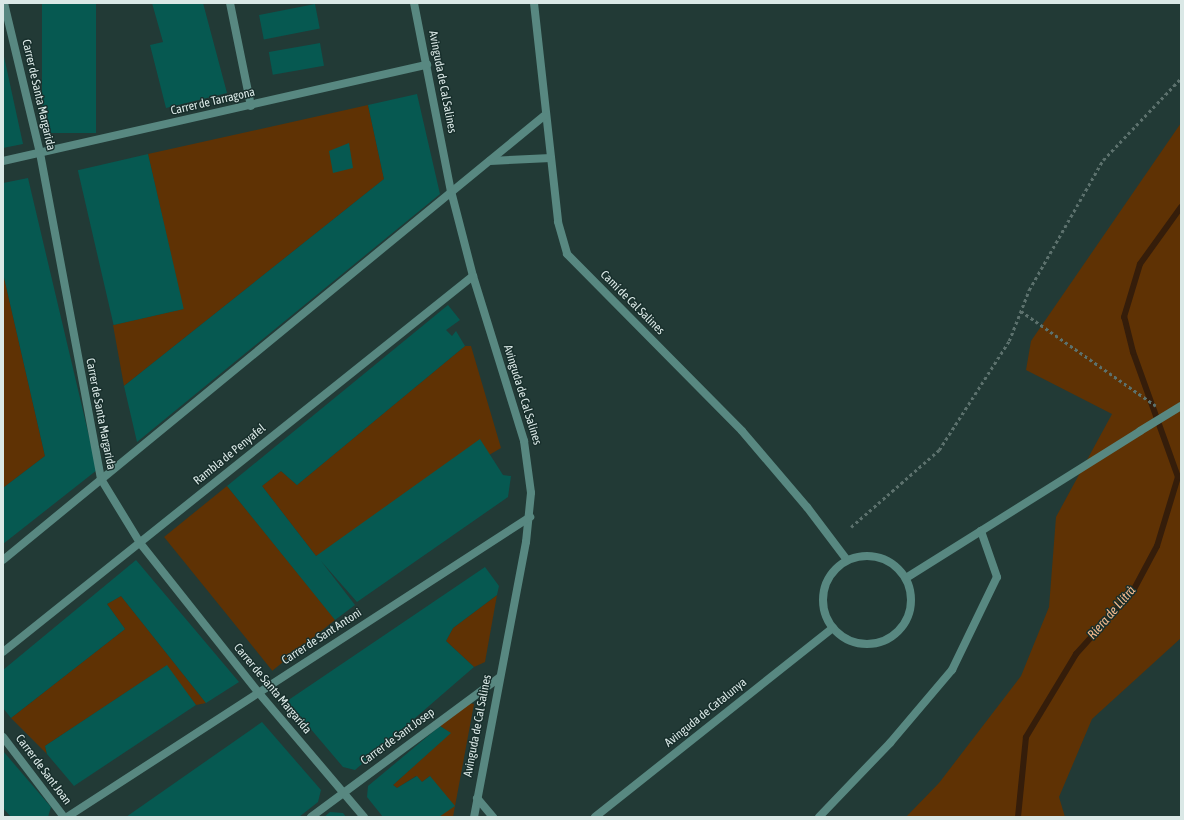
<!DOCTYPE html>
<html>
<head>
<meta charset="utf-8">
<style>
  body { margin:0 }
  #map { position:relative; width:1184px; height:820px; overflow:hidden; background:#223a36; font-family:"Asap Condensed",sans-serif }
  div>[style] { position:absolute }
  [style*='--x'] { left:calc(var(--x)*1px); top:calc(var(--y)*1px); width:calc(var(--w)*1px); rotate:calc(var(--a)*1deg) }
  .green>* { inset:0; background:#5f3204; transform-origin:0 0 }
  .stream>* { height:6px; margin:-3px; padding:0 3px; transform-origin:3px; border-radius:3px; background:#351d0a }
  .building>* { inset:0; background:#065951; transform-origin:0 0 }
  .path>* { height:2.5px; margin-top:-1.25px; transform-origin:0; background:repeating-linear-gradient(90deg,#5c716d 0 3px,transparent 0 6px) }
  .service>* { height:8px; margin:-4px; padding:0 4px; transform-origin:4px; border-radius:4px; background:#588881 }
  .minor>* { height:8px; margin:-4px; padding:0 4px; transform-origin:4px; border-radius:4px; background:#588881 }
  .tertiary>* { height:8px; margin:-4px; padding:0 4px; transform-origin:4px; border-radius:4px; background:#588881 }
  .tertiary>.ring { margin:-4px; padding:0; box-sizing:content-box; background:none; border:8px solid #588881; border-radius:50% }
  .tertiary-bridge>* { height:8px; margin:-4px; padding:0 4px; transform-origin:4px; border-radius:4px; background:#588881 }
  span { translate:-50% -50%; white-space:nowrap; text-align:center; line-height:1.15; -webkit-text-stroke:3px #182f2c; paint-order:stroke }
  .street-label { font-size:12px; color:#dae8e6 }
  .water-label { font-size:13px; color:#f4ba8d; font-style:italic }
  .frame { position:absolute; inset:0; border:4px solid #dae8e6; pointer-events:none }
</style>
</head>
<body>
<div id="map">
  <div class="green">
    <div style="clip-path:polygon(368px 105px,384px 179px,124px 386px,113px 325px,183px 309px,148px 154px)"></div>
    <div style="clip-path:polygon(1181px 123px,1181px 638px,1092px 719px,1059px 797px,1065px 817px,906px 817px,939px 783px,1021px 676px,1049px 607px,1056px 517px,1112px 414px,1026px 370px,1031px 341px)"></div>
    <div style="clip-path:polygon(3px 273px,45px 456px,3px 488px)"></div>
    <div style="clip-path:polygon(465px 346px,471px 346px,501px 448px,316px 556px,262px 486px,281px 471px,297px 485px)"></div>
    <div style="left:227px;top:486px;width:172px;height:81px;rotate:51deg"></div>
    <div style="clip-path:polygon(497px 595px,485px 662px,474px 667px,446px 641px,453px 628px)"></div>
    <div style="clip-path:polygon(121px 596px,206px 703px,196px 705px,166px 666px,45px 746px,47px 754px,11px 718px,125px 629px,107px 604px)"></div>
    <div style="clip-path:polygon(469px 703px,474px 704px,453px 817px,439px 817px,430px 776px,422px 782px,416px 776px,397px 788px,393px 785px,450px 733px,440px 726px)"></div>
  </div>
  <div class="stream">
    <div style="--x:1018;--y:817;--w:80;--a:-84.3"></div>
    <div style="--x:1026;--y:737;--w:97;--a:-58.9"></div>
    <div style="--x:1076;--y:654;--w:85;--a:-47.9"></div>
    <div style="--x:1133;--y:591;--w:51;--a:-61.9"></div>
    <div style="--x:1157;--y:546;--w:72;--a:-73.1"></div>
    <div style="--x:1178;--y:477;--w:133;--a:-109.8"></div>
    <div style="--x:1133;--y:352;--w:36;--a:-104"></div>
    <div style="--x:1124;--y:317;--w:55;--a:-73.2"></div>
    <div style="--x:1140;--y:264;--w:70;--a:-54.3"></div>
  </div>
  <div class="building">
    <div style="left:42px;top:3px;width:54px;height:130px"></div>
    <div style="clip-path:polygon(152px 3px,203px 3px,227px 93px,166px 108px,150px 45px,163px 42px)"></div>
    <div style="left:315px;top:4px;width:25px;height:57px;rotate:79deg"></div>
    <div style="left:320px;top:43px;width:23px;height:52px;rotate:80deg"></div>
    <div style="clip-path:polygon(3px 52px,23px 144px,3px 148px)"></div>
    <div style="clip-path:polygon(417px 94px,440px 194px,137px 442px,124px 386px,384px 179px,368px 105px)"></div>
    <div style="clip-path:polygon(349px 143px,353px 168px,333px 173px,329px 151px)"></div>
    <div style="left:148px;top:154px;width:159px;height:72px;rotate:77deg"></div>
    <div style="clip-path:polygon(28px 178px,97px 470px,3px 544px,3px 488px,45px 456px,3px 273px,3px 183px)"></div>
    <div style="clip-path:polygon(448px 305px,460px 320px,446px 330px,452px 336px,456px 331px,465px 346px,297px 485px,281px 471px,262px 486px,316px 556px,480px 439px,503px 475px,511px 476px,508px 497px,357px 602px,321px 561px,355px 605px,335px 620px,227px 486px)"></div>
    <div style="clip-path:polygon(136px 560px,239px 682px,206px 703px,121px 596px,107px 604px,125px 629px,11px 718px,3px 708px,3px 670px)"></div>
    <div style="clip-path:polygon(485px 567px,499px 586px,497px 595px,453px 628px,446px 641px,474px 667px,355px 770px,343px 767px,287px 701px)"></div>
    <div style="clip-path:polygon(167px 665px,196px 705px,74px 786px,47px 754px,45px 746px)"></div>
    <div style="clip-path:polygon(262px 722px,321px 790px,318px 802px,299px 817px,126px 817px)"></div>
    <div style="clip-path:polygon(440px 726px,451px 733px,393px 785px,397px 788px,417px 776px,422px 782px,430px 776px,455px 806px,439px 817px,383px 817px,367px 797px,368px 786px)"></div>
    <div style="clip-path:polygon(3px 751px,51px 807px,48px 817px,11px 817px,3px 808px)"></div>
    <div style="clip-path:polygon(330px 812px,343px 813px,346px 817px,324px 817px)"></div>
  </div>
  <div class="path">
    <div style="--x:1021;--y:311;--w:165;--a:35.1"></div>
    <div style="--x:851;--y:527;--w:117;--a:-41.2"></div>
    <div style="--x:939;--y:450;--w:130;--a:-57.3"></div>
    <div style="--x:1009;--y:341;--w:55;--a:-68.6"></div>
    <div style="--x:1029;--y:290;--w:150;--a:-60.4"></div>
    <div style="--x:1103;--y:160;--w:113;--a:-46.4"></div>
  </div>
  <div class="service">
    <div style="--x:819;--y:817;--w:103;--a:-46.2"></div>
    <div style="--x:890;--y:743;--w:96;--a:-49.7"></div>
    <div style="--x:952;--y:670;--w:103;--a:-64.2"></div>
    <div style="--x:997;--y:577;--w:49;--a:-109.2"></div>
  </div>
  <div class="minor">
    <div style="--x:4;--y:3;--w:154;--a:76.5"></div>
    <div style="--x:40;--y:153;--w:332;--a:79.4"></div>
    <div style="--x:101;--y:479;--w:75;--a:58.6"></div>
    <div style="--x:140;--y:543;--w:190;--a:51.6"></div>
    <div style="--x:258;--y:692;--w:164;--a:49.7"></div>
    <div style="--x:230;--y:3;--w:105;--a:78.5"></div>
    <div style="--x:414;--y:3;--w:192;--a:78.9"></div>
    <div style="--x:451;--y:191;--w:88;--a:75.5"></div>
    <div style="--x:473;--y:276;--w:173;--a:72.8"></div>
    <div style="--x:524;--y:441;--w:52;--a:82.3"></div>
    <div style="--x:531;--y:493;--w:49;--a:95.8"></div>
    <div style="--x:526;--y:542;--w:280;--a:100.7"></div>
    <div style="--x:534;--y:3;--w:220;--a:83.7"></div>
    <div style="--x:558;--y:222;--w:33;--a:74"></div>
    <div style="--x:567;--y:254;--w:249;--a:45.3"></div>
    <div style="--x:742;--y:431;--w:100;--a:49.5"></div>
    <div style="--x:807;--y:507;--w:66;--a:53"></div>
    <div style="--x:3;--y:161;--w:435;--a:-12.8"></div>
    <div style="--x:490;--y:161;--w:61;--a:-2.8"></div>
    <div style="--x:3;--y:560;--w:700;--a:-39.38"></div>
    <div style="--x:3;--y:652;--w:602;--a:-38.66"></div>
    <div style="--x:3;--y:737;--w:101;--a:52.7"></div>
    <div style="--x:477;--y:798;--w:25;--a:50"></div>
    <div style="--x:67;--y:817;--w:552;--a:-32.94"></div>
    <div style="--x:311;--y:817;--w:234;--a:-36.5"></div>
  </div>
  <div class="tertiary">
    <div class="ring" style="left:823px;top:556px;width:80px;height:80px"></div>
    <div style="--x:906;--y:578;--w:276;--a:-32.1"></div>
    <div style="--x:595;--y:817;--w:304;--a:-38.5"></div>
  </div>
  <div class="tertiary-bridge">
    <div style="--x:1140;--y:431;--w:48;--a:-31.4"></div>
  </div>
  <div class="street-label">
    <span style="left:442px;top:82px;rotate:79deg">Avinguda de Cal Salines</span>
    <span style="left:38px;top:95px;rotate:77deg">Carrer de Santa Margarida</span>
    <span style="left:213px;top:102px;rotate:-13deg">Carrer de Tarragona</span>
    <span style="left:632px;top:303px;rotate:45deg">Camí de Cal Salines</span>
    <span style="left:522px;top:395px;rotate:73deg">Avinguda de Cal Salines</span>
    <span style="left:100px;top:414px;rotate:79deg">Carrer de Santa Margarida</span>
    <span style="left:230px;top:455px;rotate:-39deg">Rambla de Penyafel</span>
    <span style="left:322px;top:637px;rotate:-33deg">Carrer de Sant Antoni</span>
    <span style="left:272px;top:689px;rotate:50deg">Carrer de Santa Margarida</span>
    <span style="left:706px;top:713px;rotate:-39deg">Avinguda de Catalunya</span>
    <span style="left:478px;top:726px;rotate:-79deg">Avinguda de Cal Salines</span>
    <span style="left:398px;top:737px;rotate:-36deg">Carrer de Sant Josep</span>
    <span style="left:43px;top:770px;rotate:53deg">Carrer de Sant Joan</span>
  </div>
  <div class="water-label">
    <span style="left:1112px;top:613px;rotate:-49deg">Riera de Llitrà</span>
  </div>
  <div class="frame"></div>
</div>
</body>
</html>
